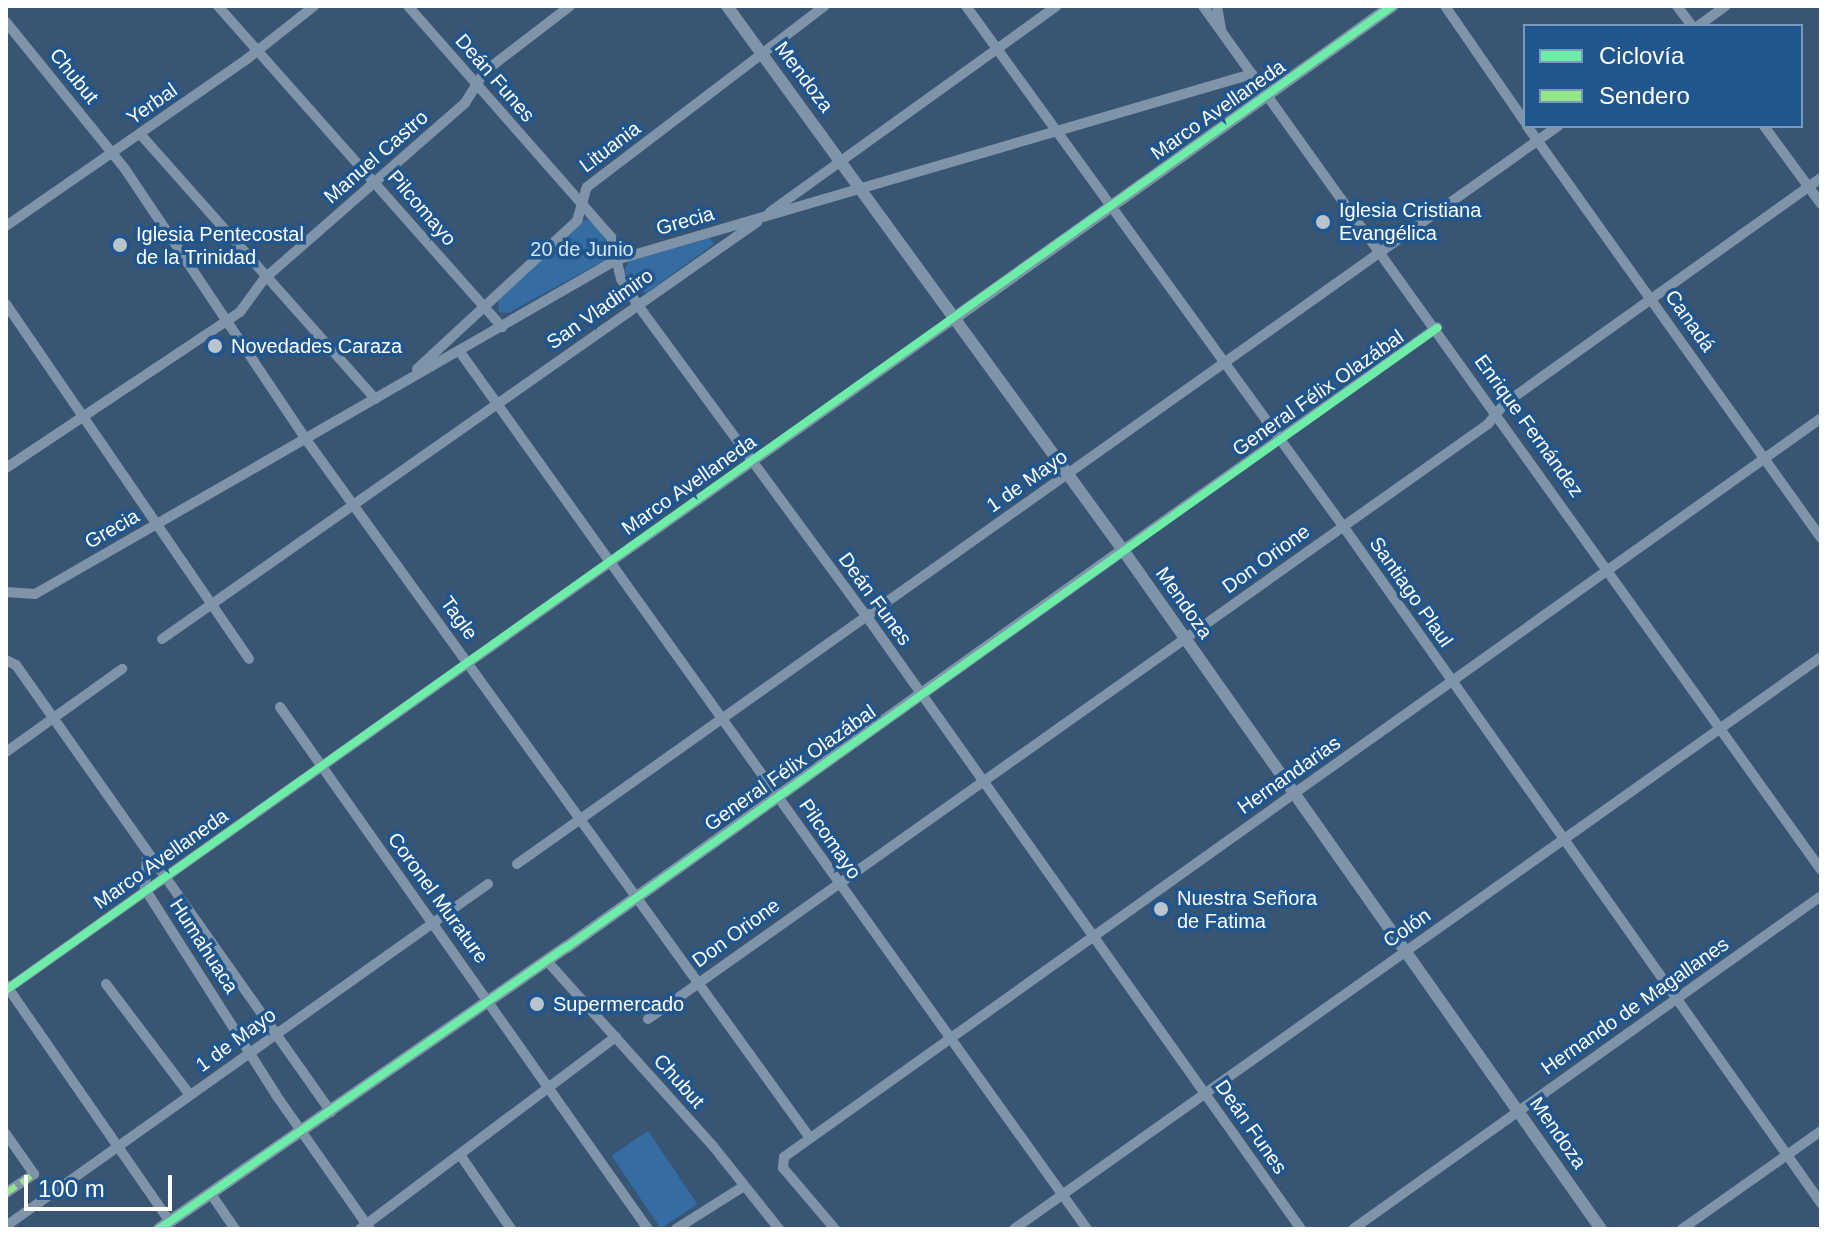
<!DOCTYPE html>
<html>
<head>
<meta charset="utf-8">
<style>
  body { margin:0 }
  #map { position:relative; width:1827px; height:1235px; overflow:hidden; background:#385674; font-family:Helvetica,sans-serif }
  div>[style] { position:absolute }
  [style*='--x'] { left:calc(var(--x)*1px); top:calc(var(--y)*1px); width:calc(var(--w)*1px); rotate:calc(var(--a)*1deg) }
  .green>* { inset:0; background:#346ca3; transform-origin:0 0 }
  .minor>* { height:10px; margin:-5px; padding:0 5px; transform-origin:5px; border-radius:5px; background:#7f94a8 }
  .tertiary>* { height:12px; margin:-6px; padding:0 6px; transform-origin:6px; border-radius:6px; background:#7f94a8 }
  .quiet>* { height:6px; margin-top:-3px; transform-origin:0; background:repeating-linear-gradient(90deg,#94e586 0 12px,transparent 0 18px) }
  .cycleway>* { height:8px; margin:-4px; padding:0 4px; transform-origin:4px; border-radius:4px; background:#6deda7 }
  .dots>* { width:22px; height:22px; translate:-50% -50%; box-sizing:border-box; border:4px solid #20568d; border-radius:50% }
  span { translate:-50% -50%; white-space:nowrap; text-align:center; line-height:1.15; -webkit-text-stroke:7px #20568d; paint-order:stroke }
  .street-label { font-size:20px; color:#fff }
  .poi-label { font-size:20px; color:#fff }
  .left { translate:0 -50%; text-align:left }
  .park-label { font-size:20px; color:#d3e6f9 }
  .frame { position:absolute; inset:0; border:8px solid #fff; pointer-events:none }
  .legend { position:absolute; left:1523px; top:24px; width:280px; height:104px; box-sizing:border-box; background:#20568d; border:2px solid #799abb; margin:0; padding:10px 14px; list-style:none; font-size:24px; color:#fff }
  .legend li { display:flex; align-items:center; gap:16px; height:40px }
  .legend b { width:40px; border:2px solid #799abb }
  .scale { position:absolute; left:24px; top:1175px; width:148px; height:36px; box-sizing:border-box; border:4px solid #fff; border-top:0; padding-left:10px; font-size:24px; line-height:28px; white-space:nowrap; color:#fff; -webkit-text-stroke:6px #20568d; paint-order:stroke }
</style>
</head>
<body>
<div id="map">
  <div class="green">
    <div style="clip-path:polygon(584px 219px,592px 221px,611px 245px,611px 257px,508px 313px,499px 312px,498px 299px)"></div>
    <div style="clip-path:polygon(710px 238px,714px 244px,646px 293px,636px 290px,624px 271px,629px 261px)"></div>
    <div style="left:648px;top:1131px;width:88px;height:44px;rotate:56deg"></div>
  </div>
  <div class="minor">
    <div style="--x:218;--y:6;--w:429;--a:48.5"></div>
    <div style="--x:408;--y:6;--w:308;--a:48.7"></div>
    <div style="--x:611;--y:237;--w:43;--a:76.6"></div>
    <div style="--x:621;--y:279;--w:30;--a:57"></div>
    <div style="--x:637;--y:304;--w:388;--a:53.7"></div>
    <div style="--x:867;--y:617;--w:750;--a:54.66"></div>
    <div style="--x:966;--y:6;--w:642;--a:54.06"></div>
    <div style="--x:1343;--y:526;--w:829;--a:54.78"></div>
    <div style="--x:1203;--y:6;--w:1062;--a:54.42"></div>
    <div style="--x:1217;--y:6;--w:23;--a:80"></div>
    <div style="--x:1445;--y:6;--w:141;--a:55.4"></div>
    <div style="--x:1677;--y:6;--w:25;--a:53"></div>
    <div style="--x:6;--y:22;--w:189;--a:51"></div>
    <div style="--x:125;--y:169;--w:324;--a:56.2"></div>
    <div style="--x:305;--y:438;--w:863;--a:54.19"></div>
    <div style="--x:1698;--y:26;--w:34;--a:-36"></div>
    <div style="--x:1527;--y:126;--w:506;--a:54.49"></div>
    <div style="--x:1764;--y:126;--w:97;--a:53.8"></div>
    <div style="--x:141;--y:135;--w:353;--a:48.4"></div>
    <div style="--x:770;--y:212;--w:353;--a:-35.7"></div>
    <div style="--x:6;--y:226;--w:293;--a:-34.7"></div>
    <div style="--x:247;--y:59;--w:85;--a:-38.3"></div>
    <div style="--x:6;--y:304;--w:430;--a:55.6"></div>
    <div style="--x:460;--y:352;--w:1078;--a:54.44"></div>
    <div style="--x:417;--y:369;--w:218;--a:-42.8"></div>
    <div style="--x:577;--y:221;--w:35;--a:-74"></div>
    <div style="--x:587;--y:187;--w:299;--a:-37.3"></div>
    <div style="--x:6;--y:468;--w:281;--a:-33.7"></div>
    <div style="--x:240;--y:312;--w:41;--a:-54"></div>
    <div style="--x:264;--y:279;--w:267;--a:-41.2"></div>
    <div style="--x:465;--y:103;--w:36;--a:-58"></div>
    <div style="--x:484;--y:72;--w:108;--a:-37.5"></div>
    <div style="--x:1123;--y:550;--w:385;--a:-35.3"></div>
    <div style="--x:6;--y:592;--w:29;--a:4"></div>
    <div style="--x:35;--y:594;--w:670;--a:-29.89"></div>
    <div style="--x:616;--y:260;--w:663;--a:-16.3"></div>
    <div style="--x:162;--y:639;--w:727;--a:-35.02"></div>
    <div style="--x:6;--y:660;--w:11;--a:27"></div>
    <div style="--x:16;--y:665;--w:547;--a:54.83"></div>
    <div style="--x:280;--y:707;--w:639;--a:54.82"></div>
    <div style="--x:6;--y:752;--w:143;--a:-35.6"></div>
    <div style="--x:147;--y:857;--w:32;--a:94"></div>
    <div style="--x:145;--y:889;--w:244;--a:57.5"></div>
    <div style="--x:276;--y:1095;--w:164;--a:55"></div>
    <div style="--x:517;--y:864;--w:1276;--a:-35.33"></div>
    <div style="--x:547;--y:961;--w:249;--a:48.1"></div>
    <div style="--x:713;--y:1146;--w:106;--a:51.5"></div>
    <div style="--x:106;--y:984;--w:139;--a:52.9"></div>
    <div style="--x:6;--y:985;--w:288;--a:55.3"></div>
    <div style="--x:6;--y:990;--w:1164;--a:-35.31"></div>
    <div style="--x:648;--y:1019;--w:1029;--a:-35.31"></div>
    <div style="--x:1488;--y:424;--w:26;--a:-51"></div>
    <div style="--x:1504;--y:404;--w:389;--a:-35.5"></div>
    <div style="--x:6;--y:1134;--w:49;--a:55"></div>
    <div style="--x:34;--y:1174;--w:34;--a:146"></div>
    <div style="--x:461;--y:1156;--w:88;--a:55.6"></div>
    <div style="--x:211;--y:1194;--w:42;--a:55.6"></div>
    <div style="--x:6;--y:1226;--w:591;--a:-35.36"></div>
    <div style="--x:360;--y:1229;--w:320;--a:-36.9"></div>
    <div style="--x:676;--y:1229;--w:80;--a:-32.3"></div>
    <div style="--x:835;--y:1229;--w:80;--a:-130.4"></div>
    <div style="--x:783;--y:1168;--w:11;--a:-85"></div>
    <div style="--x:784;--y:1157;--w:1273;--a:-35.47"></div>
    <div style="--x:1014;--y:1229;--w:989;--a:-35.33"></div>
    <div style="--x:1353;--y:1229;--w:574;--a:-35.43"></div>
    <div style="--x:1682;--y:1229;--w:170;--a:-35.2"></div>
  </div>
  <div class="tertiary">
    <div style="--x:727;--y:6;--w:673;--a:53.95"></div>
    <div style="--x:1123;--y:550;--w:830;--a:54.86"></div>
    <div style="--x:956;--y:317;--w:536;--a:-35.5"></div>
    <div style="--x:159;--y:1229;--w:496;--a:-34.7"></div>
    <div style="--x:567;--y:947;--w:683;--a:-35.53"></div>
  </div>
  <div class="quiet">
    <div style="--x:6;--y:1193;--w:34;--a:-34"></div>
  </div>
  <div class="cycleway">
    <div style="--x:6;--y:990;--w:1700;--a:-35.37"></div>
    <div style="--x:159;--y:1229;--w:496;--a:-34.7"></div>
    <div style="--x:567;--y:947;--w:1068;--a:-35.43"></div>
  </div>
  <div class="dots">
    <div style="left:1323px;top:222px;background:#b9c4ce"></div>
    <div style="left:120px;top:245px;background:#b9c4ce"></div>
    <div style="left:215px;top:346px;background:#b9c4ce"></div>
    <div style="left:1161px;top:909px;background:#b9c4ce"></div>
    <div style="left:537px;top:1004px;background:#b9c4ce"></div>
  </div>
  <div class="street-label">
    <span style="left:74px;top:76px;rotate:51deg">Chubut</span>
    <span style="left:804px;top:77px;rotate:53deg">Mendoza</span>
    <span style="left:495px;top:78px;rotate:49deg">Deán Funes</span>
    <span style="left:152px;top:104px;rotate:-35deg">Yerbal</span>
    <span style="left:1218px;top:110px;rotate:-35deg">Marco Avellaneda</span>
    <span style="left:610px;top:147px;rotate:-37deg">Lituania</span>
    <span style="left:376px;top:157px;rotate:-41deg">Manuel Castro</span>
    <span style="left:422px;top:208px;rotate:49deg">Pilcomayo</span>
    <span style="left:685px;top:221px;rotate:-16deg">Grecia</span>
    <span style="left:600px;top:309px;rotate:-35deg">San Vladimiro</span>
    <span style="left:1690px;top:321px;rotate:55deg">Canadá</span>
    <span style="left:1318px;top:393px;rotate:-35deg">General Félix Olazábal</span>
    <span style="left:1529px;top:426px;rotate:54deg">Enrique Fernández</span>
    <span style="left:1027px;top:481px;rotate:-35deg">1 de Mayo</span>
    <span style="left:689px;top:485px;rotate:-35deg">Marco Avellaneda</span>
    <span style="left:112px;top:529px;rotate:-30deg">Grecia</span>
    <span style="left:1266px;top:559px;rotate:-36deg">Don Orione</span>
    <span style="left:1411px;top:592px;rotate:55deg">Santiago Plaul</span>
    <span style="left:875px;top:599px;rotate:54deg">Deán Funes</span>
    <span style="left:1184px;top:603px;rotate:55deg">Mendoza</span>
    <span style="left:459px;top:618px;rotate:54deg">Tagle</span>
    <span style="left:790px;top:768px;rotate:-35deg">General Félix Olazábal</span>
    <span style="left:1289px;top:775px;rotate:-35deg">Hernandarias</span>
    <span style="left:830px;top:839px;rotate:55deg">Pilcomayo</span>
    <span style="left:161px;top:859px;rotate:-35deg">Marco Avellaneda</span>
    <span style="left:438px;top:898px;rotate:54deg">Coronel Murature</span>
    <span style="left:1407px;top:928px;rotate:-35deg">Colón</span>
    <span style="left:736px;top:933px;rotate:-36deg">Don Orione</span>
    <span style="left:204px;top:946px;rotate:57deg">Humahuaca</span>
    <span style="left:1635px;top:1006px;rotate:-35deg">Hernando de Magallanes</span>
    <span style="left:236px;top:1040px;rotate:-36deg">1 de Mayo</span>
    <span style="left:679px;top:1081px;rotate:48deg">Chubut</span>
    <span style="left:1251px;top:1127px;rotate:55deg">Deán Funes</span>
    <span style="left:1558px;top:1133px;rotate:55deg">Mendoza</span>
  </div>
  <div class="poi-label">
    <span class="left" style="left:1339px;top:222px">Iglesia Cristiana<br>Evangélica</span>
    <span class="left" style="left:136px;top:246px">Iglesia Pentecostal<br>de la Trinidad</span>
    <span class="left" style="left:231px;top:346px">Novedades Caraza</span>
    <span class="left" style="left:1177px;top:910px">Nuestra Señora<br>de Fatima</span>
    <span class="left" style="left:553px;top:1004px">Supermercado</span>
  </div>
  <div class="park-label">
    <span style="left:582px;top:249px">20 de Junio</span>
  </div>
  <div class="frame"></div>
  <ul class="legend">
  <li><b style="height:10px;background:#6deda7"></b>Ciclovía</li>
  <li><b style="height:10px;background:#94e586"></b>Sendero</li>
  </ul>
  <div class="scale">100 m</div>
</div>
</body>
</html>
